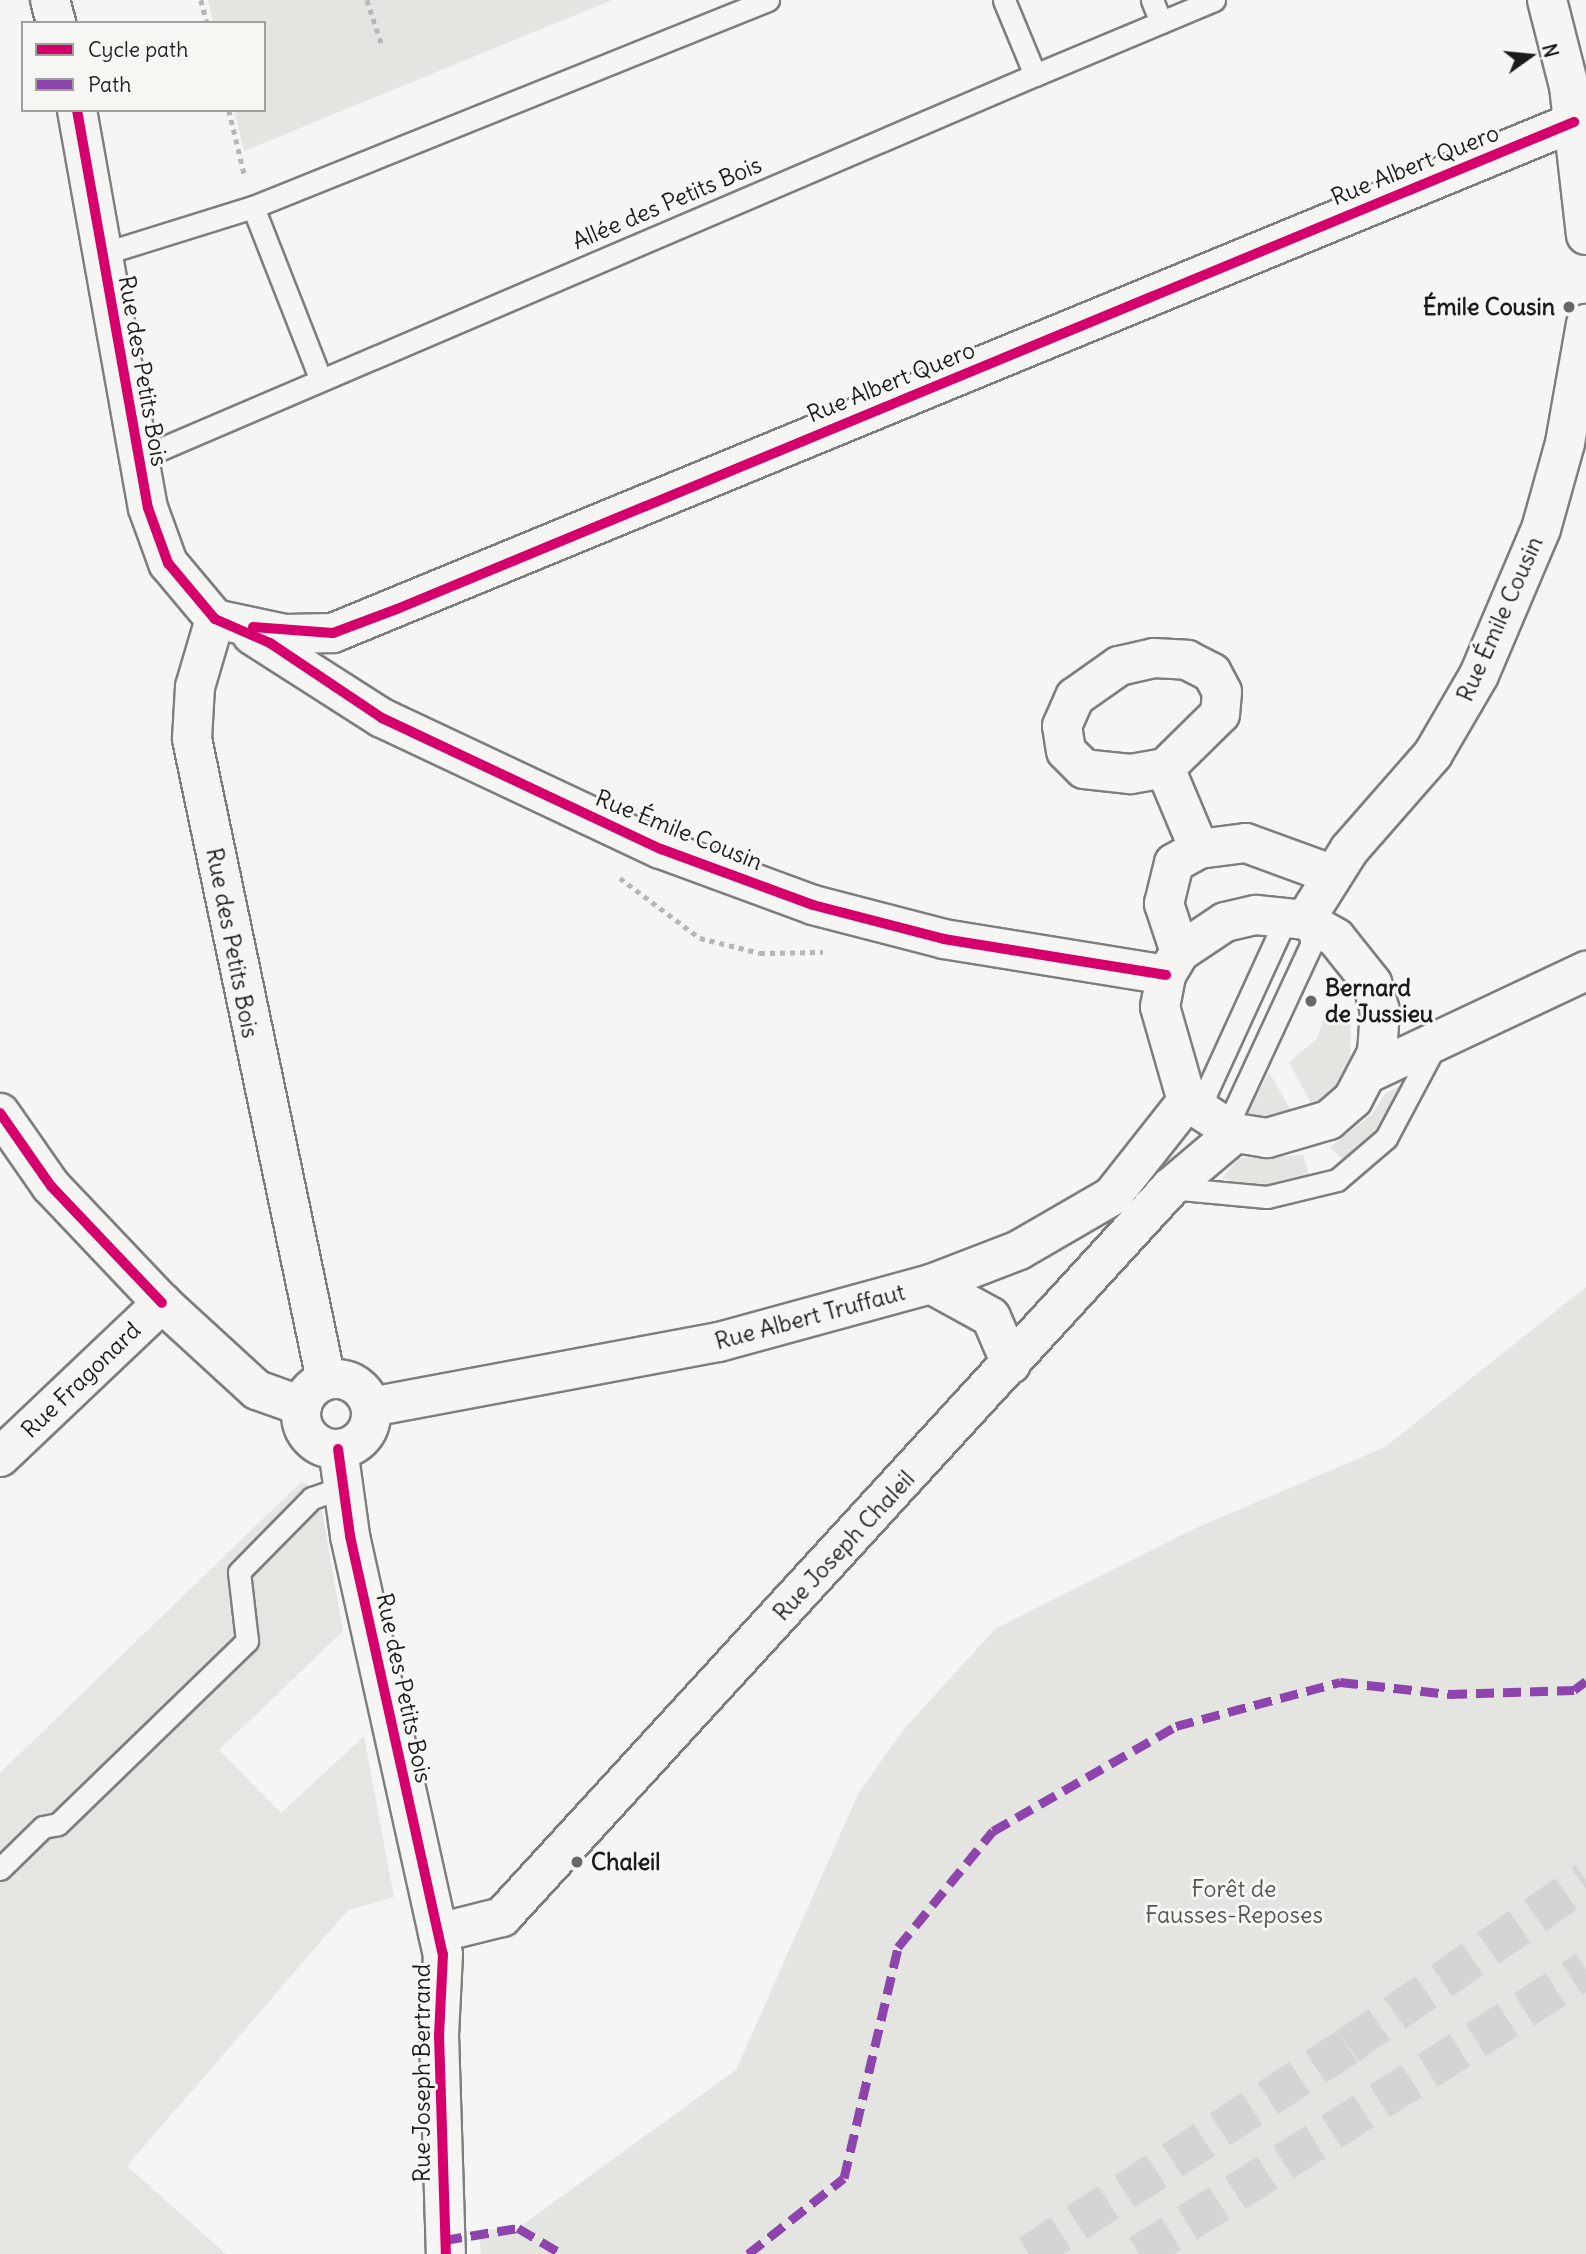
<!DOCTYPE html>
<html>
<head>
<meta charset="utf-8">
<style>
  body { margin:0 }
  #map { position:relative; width:1586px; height:2254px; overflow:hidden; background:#f5f5f3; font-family:Delius,sans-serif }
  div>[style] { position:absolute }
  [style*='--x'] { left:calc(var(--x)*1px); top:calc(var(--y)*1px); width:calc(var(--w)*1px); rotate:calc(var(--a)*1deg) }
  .built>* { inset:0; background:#e5e5e2 }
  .green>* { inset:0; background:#e4e4e1 }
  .highway-tunnel>* { height:38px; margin-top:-19px; transform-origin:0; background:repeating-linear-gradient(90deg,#d4d4d3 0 38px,transparent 0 57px) }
  .path>* { height:4.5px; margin-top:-2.25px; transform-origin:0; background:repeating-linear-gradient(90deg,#b6b6b5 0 5px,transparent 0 10px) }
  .roads { filter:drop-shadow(2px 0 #7e7e7d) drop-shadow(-2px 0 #7e7e7d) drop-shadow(0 2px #7e7e7d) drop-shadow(0 -2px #7e7e7d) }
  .lane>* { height:21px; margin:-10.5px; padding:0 10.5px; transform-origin:10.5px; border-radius:10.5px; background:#f5f5f3 }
  .street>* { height:38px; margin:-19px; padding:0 19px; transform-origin:19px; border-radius:19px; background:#f5f5f3 }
  .secondary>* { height:38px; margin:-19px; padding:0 19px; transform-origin:19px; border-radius:19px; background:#f5f5f3 }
  .secondary>.ring { margin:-19px; padding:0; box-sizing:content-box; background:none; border:38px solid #f5f5f3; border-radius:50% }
  .quiet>* { height:9px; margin-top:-4.5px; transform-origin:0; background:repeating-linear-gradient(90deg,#8e44ad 0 18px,transparent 0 27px) }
  .cycleway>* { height:10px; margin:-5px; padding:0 5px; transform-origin:5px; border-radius:5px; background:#d6006c }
  .dots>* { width:19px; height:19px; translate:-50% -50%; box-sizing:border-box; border:4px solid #f6f6f2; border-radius:50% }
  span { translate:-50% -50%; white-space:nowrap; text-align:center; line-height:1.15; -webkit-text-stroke:6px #f6f6f2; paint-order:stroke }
  .street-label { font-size:23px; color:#1c1c1c }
  .poi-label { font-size:23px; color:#1c1c1c; font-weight:700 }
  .right { translate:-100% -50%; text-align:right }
  .left { translate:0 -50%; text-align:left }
  .park-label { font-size:23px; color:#545453 }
  .legend { position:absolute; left:21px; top:21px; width:245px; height:91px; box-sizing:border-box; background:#f6f6f2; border:2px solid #9f9f9c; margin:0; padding:9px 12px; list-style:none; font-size:21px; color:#1c1c1c }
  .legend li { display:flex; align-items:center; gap:14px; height:35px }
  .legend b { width:35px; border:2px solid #9f9f9c }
  .north { position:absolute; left:1495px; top:21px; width:70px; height:70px; -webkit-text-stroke:5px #f6f6f2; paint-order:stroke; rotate:75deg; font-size:19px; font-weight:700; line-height:28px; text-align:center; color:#1c1c1c }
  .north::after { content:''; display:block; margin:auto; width:24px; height:32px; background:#1c1c1c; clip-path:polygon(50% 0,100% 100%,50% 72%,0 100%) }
</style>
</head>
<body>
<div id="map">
  <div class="built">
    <div style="clip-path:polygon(301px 1482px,318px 1488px,343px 1631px,219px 1750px,281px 1813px,364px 1736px,394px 1897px,348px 1910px,127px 2166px,226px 2254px,0 2254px,0 1773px)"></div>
  </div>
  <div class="green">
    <div style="clip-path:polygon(208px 0,612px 0,244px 151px,234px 110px,264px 110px,264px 23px,213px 23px)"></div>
    <div style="clip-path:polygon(1351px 1007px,1350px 1072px,1340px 1092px,1314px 1109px,1289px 1062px,1317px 1039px,1325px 1014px)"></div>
    <div style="clip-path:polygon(1269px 1072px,1295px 1117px,1243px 1123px)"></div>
    <div style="clip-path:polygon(1405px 1083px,1380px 1131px,1347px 1164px,1330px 1147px,1372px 1114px,1385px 1094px)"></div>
    <div style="clip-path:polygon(1303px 1155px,1311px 1181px,1262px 1189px,1222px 1178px,1239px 1158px)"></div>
    <div style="clip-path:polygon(1586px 1287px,1586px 2254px,481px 2254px,479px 2230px,518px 2228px,736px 2070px,859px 1792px,904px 1729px,995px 1629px,1187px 1532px,1385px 1447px)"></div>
  </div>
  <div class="highway-tunnel">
    <div style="--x:1029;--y:2254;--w:381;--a:-33.1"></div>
    <div style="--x:1348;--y:2046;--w:290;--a:-34.9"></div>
    <div style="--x:1139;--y:2254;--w:530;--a:-32.43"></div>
  </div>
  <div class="path">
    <div style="--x:201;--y:0;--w:24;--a:75"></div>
    <div style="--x:367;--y:0;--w:47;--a:71.6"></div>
    <div style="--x:229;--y:110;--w:69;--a:76.6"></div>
    <div style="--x:620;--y:878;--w:100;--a:36.9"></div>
    <div style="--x:700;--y:938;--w:62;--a:14"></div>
    <div style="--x:760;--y:953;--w:63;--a:-0.9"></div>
  </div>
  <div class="roads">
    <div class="lane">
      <div style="--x:1152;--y:0;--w:24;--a:68"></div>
      <div style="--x:1035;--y:75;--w:194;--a:-22.7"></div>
      <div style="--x:253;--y:207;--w:184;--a:68.6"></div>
      <div style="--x:102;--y:254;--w:158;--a:-17.3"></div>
      <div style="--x:253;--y:207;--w:555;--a:-21.9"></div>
      <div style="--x:135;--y:460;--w:979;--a:-23.16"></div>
      <div style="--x:1035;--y:75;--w:81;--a:-112.5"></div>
      <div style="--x:1187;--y:1101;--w:21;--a:-23"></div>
      <div style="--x:1206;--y:1093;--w:183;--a:-65.4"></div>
      <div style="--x:1282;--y:927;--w:24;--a:-17"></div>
      <div style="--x:1305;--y:920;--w:24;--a:73"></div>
      <div style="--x:1312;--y:943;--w:190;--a:114.9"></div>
      <div style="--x:1232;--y:1115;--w:18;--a:81"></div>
      <div style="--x:1170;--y:1188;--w:97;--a:5.3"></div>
      <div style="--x:1267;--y:1197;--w:72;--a:-13.7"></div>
      <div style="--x:1337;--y:1180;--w:65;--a:-40.6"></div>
      <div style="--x:1386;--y:1138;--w:111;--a:-62"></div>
      <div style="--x:0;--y:1869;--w:60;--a:-44.3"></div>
      <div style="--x:43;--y:1827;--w:15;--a:-11"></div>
      <div style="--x:58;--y:1824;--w:263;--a:-44.1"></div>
      <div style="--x:247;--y:1641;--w:69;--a:-96.6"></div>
      <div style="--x:239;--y:1572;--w:104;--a:-45.4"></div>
      <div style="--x:312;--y:1498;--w:31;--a:-19"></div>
    </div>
    <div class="street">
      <div style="--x:1547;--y:0;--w:89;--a:75.7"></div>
      <div style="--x:1569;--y:86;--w:150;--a:83.5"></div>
      <div style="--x:215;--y:619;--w:72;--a:12.1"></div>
      <div style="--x:285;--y:634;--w:48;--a:-1.2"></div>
      <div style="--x:333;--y:633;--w:1342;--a:-22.38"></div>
      <div style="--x:252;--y:635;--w:154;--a:32.6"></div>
      <div style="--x:382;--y:718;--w:308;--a:25.2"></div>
      <div style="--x:661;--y:849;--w:162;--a:20.2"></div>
      <div style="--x:813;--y:905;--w:135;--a:14.5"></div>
      <div style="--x:944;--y:939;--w:225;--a:9.2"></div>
      <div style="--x:1154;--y:658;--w:33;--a:3"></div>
      <div style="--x:1187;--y:660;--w:28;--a:27"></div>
      <div style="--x:1212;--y:673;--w:21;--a:62"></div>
      <div style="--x:1222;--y:692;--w:22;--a:95"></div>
      <div style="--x:1220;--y:714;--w:77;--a:135.5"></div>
      <div style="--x:1165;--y:768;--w:36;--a:170"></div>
      <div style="--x:1130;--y:774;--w:46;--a:-173.8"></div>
      <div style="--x:1084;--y:769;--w:25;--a:-135"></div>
      <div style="--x:1066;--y:751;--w:25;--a:-99"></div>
      <div style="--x:1062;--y:726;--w:32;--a:-66"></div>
      <div style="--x:1075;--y:697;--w:54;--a:-35.2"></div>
      <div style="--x:1119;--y:666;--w:36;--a:-13"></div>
      <div style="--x:1165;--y:768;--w:88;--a:67.2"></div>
      <div style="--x:1256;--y:915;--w:49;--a:5.8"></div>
      <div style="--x:1305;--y:920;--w:36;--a:30"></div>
      <div style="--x:1336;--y:938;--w:58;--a:51.3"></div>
      <div style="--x:1372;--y:983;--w:29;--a:74"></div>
      <div style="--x:1380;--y:1011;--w:42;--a:94.1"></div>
      <div style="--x:1377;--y:1053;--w:52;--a:117.6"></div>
      <div style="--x:1353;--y:1099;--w:32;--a:139"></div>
      <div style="--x:1329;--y:1120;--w:65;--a:163.8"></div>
      <div style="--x:1267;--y:1138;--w:32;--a:-171"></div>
      <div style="--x:1235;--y:1133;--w:58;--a:-146.3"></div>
      <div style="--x:1187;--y:1101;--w:98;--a:-106"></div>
      <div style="--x:1160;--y:1007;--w:33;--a:-79"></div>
      <div style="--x:1166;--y:975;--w:27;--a:-59"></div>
      <div style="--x:1180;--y:952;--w:54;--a:-33.7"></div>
      <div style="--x:1225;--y:922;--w:32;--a:-13"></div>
      <div style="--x:1305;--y:920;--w:83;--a:-57.8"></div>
      <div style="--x:1349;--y:850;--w:128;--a:-48.8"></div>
      <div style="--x:1433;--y:754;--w:91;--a:-59.8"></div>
      <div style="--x:1479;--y:675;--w:159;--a:-67"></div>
      <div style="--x:1541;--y:529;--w:89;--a:-74.4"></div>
      <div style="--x:1565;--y:443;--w:121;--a:-80"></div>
      <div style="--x:1180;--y:952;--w:51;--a:-108.4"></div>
      <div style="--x:1164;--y:904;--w:42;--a:-76.3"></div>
      <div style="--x:1174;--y:863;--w:29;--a:-29"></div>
      <div style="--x:1199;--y:849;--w:47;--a:-7.3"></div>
      <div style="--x:1246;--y:843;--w:90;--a:20"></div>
      <div style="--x:1371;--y:1072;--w:238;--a:-25.2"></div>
      <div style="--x:0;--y:1113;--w:89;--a:55.1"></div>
      <div style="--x:51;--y:1186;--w:161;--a:46.5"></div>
      <div style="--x:162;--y:1303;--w:129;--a:42.5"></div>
      <div style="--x:257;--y:1390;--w:48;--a:19.6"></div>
      <div style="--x:931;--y:1284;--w:68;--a:28.8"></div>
      <div style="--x:991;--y:1317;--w:51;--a:66.9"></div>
      <div style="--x:371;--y:1407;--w:354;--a:-10.6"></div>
      <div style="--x:719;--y:1342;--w:220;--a:-15.3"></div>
      <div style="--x:931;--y:1284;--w:94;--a:-21.1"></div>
      <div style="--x:1019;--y:1250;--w:108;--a:-30.1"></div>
      <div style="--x:1112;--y:1196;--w:121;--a:-51.7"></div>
      <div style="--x:338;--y:1449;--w:88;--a:82.1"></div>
      <div style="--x:350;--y:1536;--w:428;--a:77.5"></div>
      <div style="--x:443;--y:1954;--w:81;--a:92.8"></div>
      <div style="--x:439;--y:2035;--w:219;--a:88.2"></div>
      <div style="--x:0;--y:1457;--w:224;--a:-43.5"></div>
      <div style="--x:438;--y:1933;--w:66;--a:-14"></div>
      <div style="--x:502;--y:1917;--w:989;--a:-47.5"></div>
      <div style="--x:1170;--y:1188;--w:85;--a:-40.2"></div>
    </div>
    <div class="secondary">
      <div style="--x:50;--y:0;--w:24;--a:75"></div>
      <div style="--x:77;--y:110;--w:404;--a:79.9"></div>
      <div style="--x:148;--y:508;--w:59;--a:70"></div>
      <div style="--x:168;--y:563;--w:73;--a:50"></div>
      <div style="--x:215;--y:619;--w:71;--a:106.4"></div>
      <div style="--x:195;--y:687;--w:52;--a:93.3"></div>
      <div style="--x:192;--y:739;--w:655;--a:78.19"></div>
      <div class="ring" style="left:301px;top:1379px;width:32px;height:32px"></div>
    </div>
  </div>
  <div class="quiet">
    <div style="--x:444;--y:2240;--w:75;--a:-9.2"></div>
    <div style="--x:518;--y:2228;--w:51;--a:30.6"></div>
    <div style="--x:748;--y:2254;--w:122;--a:-38.4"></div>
    <div style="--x:844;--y:2178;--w:237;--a:-76.8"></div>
    <div style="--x:898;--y:1947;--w:150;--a:-50.7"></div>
    <div style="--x:993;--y:1831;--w:211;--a:-29.8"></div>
    <div style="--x:1176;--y:1726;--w:170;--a:-15"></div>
    <div style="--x:1340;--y:1682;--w:110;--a:6.3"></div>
    <div style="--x:1449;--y:1694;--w:125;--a:-1.8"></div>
    <div style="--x:1574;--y:1690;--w:15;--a:-37"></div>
  </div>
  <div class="cycleway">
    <div style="--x:77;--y:110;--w:404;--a:79.9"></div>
    <div style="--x:148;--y:508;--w:59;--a:70"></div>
    <div style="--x:168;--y:563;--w:73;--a:50"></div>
    <div style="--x:215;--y:619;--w:60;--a:23.6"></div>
    <div style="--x:270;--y:643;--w:135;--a:33.8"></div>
    <div style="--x:382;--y:718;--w:308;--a:25.2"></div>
    <div style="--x:661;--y:849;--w:162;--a:20.2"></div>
    <div style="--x:813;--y:905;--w:135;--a:14.5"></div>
    <div style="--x:944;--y:939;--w:225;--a:9.2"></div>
    <div style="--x:253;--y:627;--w:80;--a:4.3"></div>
    <div style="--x:333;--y:633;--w:68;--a:-20.6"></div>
    <div style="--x:397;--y:609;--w:1274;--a:-22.48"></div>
    <div style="--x:0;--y:1113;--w:89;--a:55.1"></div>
    <div style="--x:51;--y:1186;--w:161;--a:46.5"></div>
    <div style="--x:338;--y:1449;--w:88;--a:82.1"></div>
    <div style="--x:350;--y:1536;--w:428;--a:77.5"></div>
    <div style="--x:443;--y:1954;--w:81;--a:92.8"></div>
    <div style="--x:439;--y:2035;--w:219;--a:88.2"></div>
  </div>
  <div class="dots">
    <div style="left:1569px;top:307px;background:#686867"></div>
    <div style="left:1311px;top:1001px;background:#686867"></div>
    <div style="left:577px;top:1862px;background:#686867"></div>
  </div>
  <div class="street-label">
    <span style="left:1415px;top:165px;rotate:-22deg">Rue Albert Quero</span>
    <span style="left:667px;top:203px;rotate:-23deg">Allée des Petits Bois</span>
    <span style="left:143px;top:371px;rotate:80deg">Rue des Petits Bois</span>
    <span style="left:891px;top:382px;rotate:-22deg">Rue Albert Quero</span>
    <span style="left:1500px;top:619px;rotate:-66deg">Rue Émile Cousin</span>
    <span style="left:679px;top:830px;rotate:22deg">Rue Émile Cousin</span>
    <span style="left:232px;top:943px;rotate:79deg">Rue des Petits Bois</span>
    <span style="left:810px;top:1317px;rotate:-15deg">Rue Albert Truffaut</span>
    <span style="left:81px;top:1380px;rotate:-44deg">Rue Fragonard</span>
    <span style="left:844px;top:1546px;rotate:-47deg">Rue Joseph Chaleil</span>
    <span style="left:404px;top:1688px;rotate:78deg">Rue des Petits Bois</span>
    <span style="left:422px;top:2073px;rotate:-90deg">Rue Joseph Bertrand</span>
  </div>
  <div class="poi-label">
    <span class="right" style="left:1555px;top:307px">Émile Cousin</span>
    <span class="left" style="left:1325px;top:1001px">Bernard<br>de Jussieu</span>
    <span class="left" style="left:591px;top:1862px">Chaleil</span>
  </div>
  <div class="park-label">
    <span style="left:1234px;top:1902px">Forêt de<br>Fausses-Reposes</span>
  </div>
  <ul class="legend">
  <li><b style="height:9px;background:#d6006c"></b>Cycle path</li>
  <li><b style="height:9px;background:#8e44ad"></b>Path</li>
  </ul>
  <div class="north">N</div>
</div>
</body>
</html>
